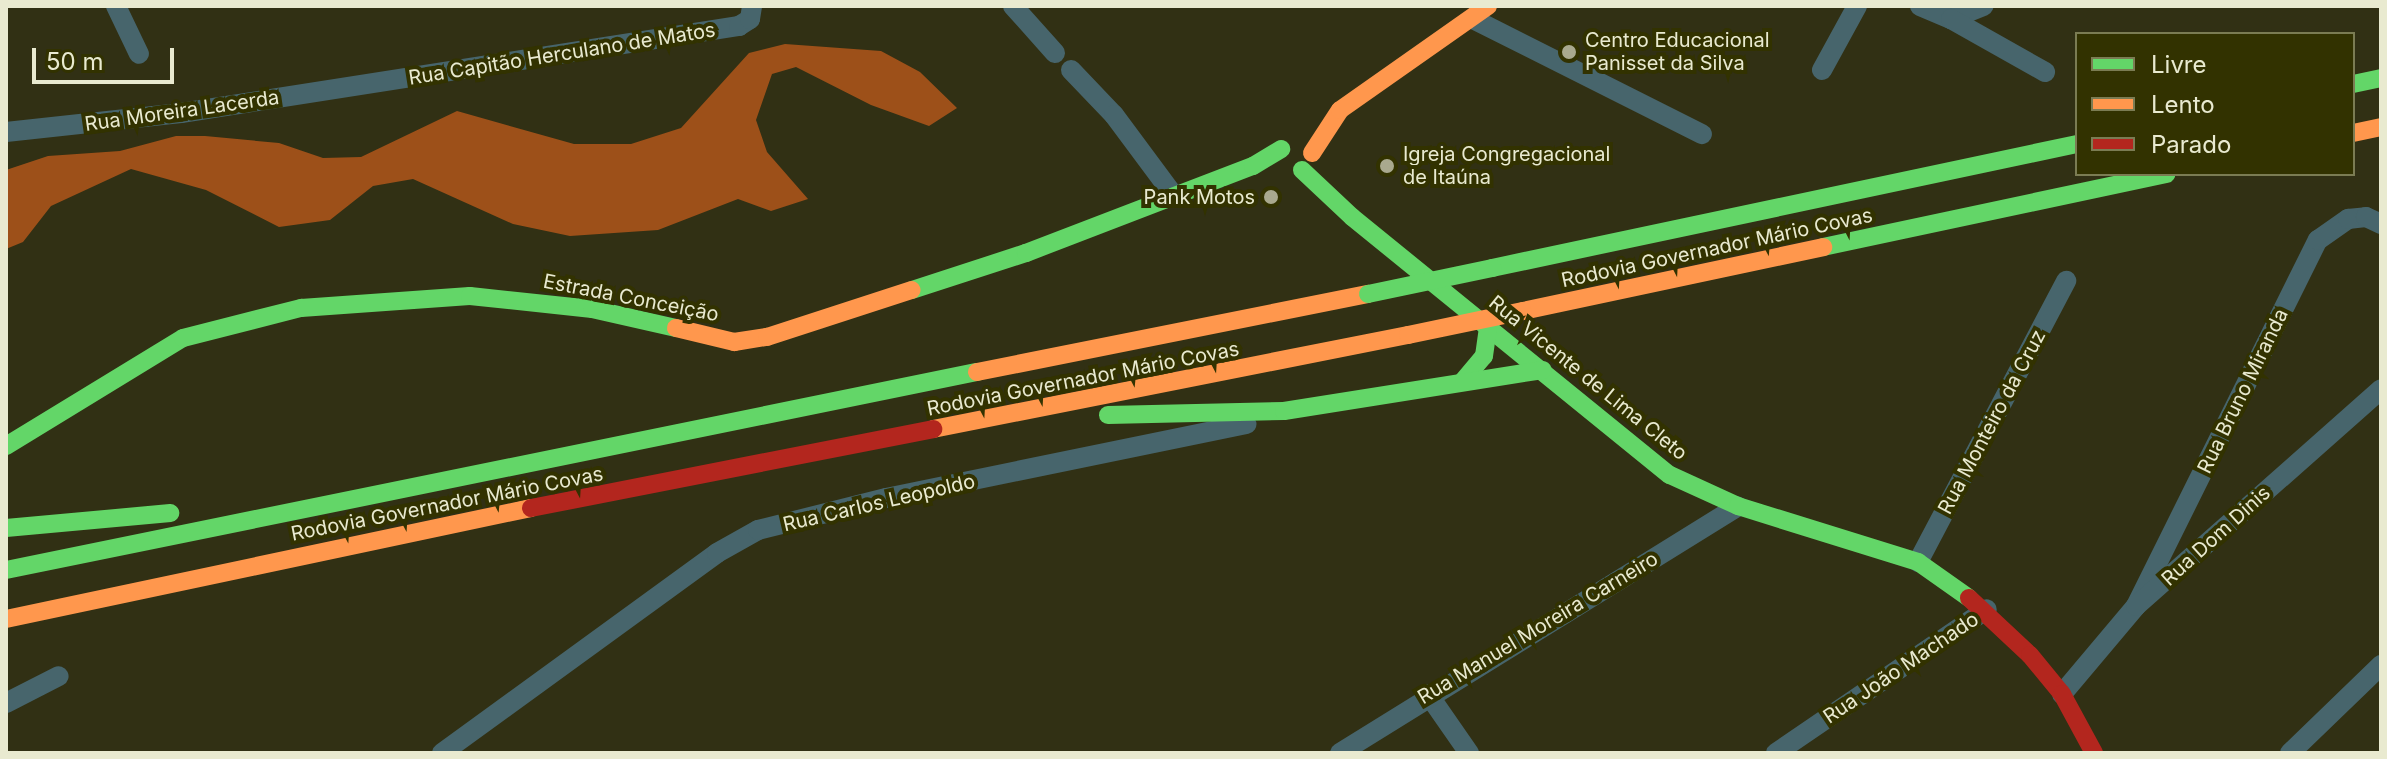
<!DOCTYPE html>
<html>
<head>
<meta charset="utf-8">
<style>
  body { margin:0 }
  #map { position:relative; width:2387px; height:759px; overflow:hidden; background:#313014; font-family:Inter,sans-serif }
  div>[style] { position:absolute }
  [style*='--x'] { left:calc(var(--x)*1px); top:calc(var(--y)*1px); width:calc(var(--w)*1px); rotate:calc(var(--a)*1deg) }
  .forest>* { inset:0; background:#9d5019 }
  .street>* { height:20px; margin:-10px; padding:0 10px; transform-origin:10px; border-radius:10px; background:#47656c }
  .fast>* { height:18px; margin:-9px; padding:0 9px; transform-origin:9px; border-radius:9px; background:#63d668 }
  .slow>* { height:18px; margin:-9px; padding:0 9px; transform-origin:9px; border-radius:9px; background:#ff974d }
  .jam>* { height:18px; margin:-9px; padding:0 9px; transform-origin:9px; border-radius:9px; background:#b3261e }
  .fast-bridge>* { height:18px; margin:-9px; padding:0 9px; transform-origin:9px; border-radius:9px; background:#63d668 }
  .slow-bridge>* { height:18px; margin:-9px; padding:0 9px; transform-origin:9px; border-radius:9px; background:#ff974d }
  .dots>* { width:22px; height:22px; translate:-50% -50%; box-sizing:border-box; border:4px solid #323200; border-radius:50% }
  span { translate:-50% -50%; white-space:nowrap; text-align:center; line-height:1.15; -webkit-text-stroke:8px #323200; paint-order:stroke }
  .poi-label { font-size:20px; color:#e9ead0 }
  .left { translate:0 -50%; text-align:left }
  .right { translate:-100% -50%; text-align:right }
  .street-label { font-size:20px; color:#e9ead0 }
  .frame { position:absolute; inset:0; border:8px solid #e9ead0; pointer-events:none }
  .legend { position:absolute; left:2075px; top:32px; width:280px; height:144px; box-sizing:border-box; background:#323200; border:2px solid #7b7c53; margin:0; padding:10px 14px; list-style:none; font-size:24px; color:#e9ead0 }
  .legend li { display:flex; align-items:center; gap:16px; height:40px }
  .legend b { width:40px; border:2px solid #7b7c53 }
  .scale { position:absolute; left:32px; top:48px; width:142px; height:36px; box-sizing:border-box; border:4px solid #e9ead0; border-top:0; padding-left:10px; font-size:24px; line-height:28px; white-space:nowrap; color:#e9ead0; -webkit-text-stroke:6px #323200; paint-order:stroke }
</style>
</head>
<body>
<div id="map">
  <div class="forest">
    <div style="clip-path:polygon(785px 44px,881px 51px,920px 72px,957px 108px,929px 126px,871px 105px,796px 67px,772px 74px,756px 120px,767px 152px,808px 199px,771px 211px,738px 199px,658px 230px,570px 236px,513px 224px,413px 179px,373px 186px,330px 220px,279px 227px,206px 190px,131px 169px,51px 206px,23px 242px,6px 249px,6px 170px,48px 156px,120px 151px,176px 136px,205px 136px,279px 143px,323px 158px,361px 157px,457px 111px,574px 144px,631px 144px,681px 128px,749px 53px)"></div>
  </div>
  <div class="street">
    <div style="--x:116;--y:6;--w:53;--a:64.4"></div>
    <div style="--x:1013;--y:6;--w:63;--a:48.2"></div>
    <div style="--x:1920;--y:6;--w:34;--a:23"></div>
    <div style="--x:1951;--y:19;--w:35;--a:-22"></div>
    <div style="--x:1951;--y:19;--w:108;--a:29.4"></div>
    <div style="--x:1475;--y:20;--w:254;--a:26.7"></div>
    <div style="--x:1071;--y:70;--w:62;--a:46.3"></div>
    <div style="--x:1114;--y:115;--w:102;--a:53.4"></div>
    <div style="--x:1822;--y:70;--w:73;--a:-61.3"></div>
    <div style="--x:6;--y:132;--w:176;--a:-6.2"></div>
    <div style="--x:181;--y:113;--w:565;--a:-8.86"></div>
    <div style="--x:739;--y:26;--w:13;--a:-32"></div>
    <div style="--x:750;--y:19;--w:13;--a:-81"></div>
    <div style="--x:1918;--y:562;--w:318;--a:-62.2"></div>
    <div style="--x:2136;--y:606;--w:409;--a:-63.6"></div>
    <div style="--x:2318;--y:240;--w:37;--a:-35"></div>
    <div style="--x:2348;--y:219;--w:18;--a:-6"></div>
    <div style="--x:2366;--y:217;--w:17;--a:25"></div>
    <div style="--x:1428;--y:694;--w:72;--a:55.2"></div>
    <div style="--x:2062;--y:694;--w:115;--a:-49.9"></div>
    <div style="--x:2136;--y:606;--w:327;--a:-41.5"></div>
    <div style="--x:6;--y:703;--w:59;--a:-27"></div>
    <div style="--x:442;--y:753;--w:340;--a:-36"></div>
    <div style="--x:717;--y:553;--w:47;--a:-29.3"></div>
    <div style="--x:758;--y:530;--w:132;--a:-14"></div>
    <div style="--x:886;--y:498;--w:368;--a:-11.6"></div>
    <div style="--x:1340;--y:753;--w:468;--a:-31.8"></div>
    <div style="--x:1776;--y:753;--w:255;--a:-34.3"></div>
    <div style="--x:2290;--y:753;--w:127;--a:-44"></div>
  </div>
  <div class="fast">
    <div style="--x:2353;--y:84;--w:29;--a:-12"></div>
    <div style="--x:1302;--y:170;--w:69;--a:43.2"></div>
    <div style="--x:1352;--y:217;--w:409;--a:39.1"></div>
    <div style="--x:1670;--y:475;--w:75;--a:24.5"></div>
    <div style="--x:1738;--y:506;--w:189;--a:17.3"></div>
    <div style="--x:1918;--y:562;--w:62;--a:35.2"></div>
    <div style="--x:1823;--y:247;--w:351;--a:-12"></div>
    <div style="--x:1492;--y:268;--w:598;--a:-11.97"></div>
    <div style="--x:912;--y:290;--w:120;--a:-18"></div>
    <div style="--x:1026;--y:253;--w:243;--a:-21"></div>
    <div style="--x:1253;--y:166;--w:33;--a:-31"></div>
    <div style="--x:1462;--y:382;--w:34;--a:-50"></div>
    <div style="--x:1484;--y:356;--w:29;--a:-82"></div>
    <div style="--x:1108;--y:415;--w:176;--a:-1.3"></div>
    <div style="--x:1284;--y:411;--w:262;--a:-9"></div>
    <div style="--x:6;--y:446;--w:207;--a:-31.4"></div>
    <div style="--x:183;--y:338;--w:122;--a:-14.3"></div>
    <div style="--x:301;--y:308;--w:169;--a:-4.1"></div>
    <div style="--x:470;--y:296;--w:123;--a:6.1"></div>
    <div style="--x:592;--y:309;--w:86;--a:12.7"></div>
    <div style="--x:6;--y:528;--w:165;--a:-5.2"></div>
    <div style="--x:6;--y:570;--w:991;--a:-11.53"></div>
  </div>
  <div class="slow">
    <div style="--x:2353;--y:133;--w:29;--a:-12"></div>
    <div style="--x:1312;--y:153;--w:51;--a:-56.9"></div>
    <div style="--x:1340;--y:110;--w:181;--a:-35.1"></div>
    <div style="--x:1523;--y:311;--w:307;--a:-12"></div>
    <div style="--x:676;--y:328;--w:60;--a:13.6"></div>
    <div style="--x:734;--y:342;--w:33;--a:-9"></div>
    <div style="--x:767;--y:337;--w:152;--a:-18"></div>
    <div style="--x:977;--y:372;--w:399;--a:-11.3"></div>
    <div style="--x:933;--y:429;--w:484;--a:-11.2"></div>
    <div style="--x:6;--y:619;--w:537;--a:-11.94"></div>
  </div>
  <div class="jam">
    <div style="--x:531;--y:508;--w:410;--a:-11.1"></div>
    <div style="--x:1969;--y:598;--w:83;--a:43.1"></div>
    <div style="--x:2030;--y:655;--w:50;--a:50.6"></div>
    <div style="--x:2062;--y:694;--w:67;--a:61.5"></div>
  </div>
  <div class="fast-bridge">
    <div style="--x:1368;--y:294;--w:127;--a:-11.8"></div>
  </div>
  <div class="slow-bridge">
    <div style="--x:1408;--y:335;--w:117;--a:-11.8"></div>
  </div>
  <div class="dots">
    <div style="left:1569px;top:52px;background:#a9a98e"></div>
    <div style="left:1387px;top:166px;background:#a9a98e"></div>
    <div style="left:1271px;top:197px;background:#a9a98e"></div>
  </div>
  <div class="poi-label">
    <span class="left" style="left:1585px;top:52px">Centro Educacional<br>Panisset da Silva</span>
    <span class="left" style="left:1403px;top:166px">Igreja Congregacional<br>de Itaúna</span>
    <span class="right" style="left:1255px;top:197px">Pank Motos</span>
  </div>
  <div class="street-label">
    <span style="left:562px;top:54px;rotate:-9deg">Rua Capitão Herculano de Matos</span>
    <span style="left:182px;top:111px;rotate:-8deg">Rua Moreira Lacerda</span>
    <span style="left:1717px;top:248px;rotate:-12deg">Rodovia Governador Mário Covas</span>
    <span style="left:631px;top:298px;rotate:11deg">Estrada Conceição</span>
    <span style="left:1588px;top:378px;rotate:39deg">Rua Vicente de Lima Cleto</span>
    <span style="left:1083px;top:379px;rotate:-11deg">Rodovia Governador Mário Covas</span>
    <span style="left:2243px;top:391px;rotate:-64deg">Rua Bruno Miranda</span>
    <span style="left:1992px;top:422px;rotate:-62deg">Rua Monteiro da Cruz</span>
    <span style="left:879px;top:503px;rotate:-13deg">Rua Carlos Leopoldo</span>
    <span style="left:447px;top:504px;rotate:-11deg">Rodovia Governador Mário Covas</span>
    <span style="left:2216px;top:536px;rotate:-42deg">Rua Dom Dinis</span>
    <span style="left:1538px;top:628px;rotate:-31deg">Rua Manuel Moreira Carneiro</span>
    <span style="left:1901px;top:668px;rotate:-34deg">Rua João Machado</span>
  </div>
  <div class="frame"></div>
  <ul class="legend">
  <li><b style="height:10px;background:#63d668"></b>Livre</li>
  <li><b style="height:10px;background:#ff974d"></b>Lento</li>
  <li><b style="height:10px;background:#b3261e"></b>Parado</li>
  </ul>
  <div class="scale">50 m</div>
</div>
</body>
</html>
